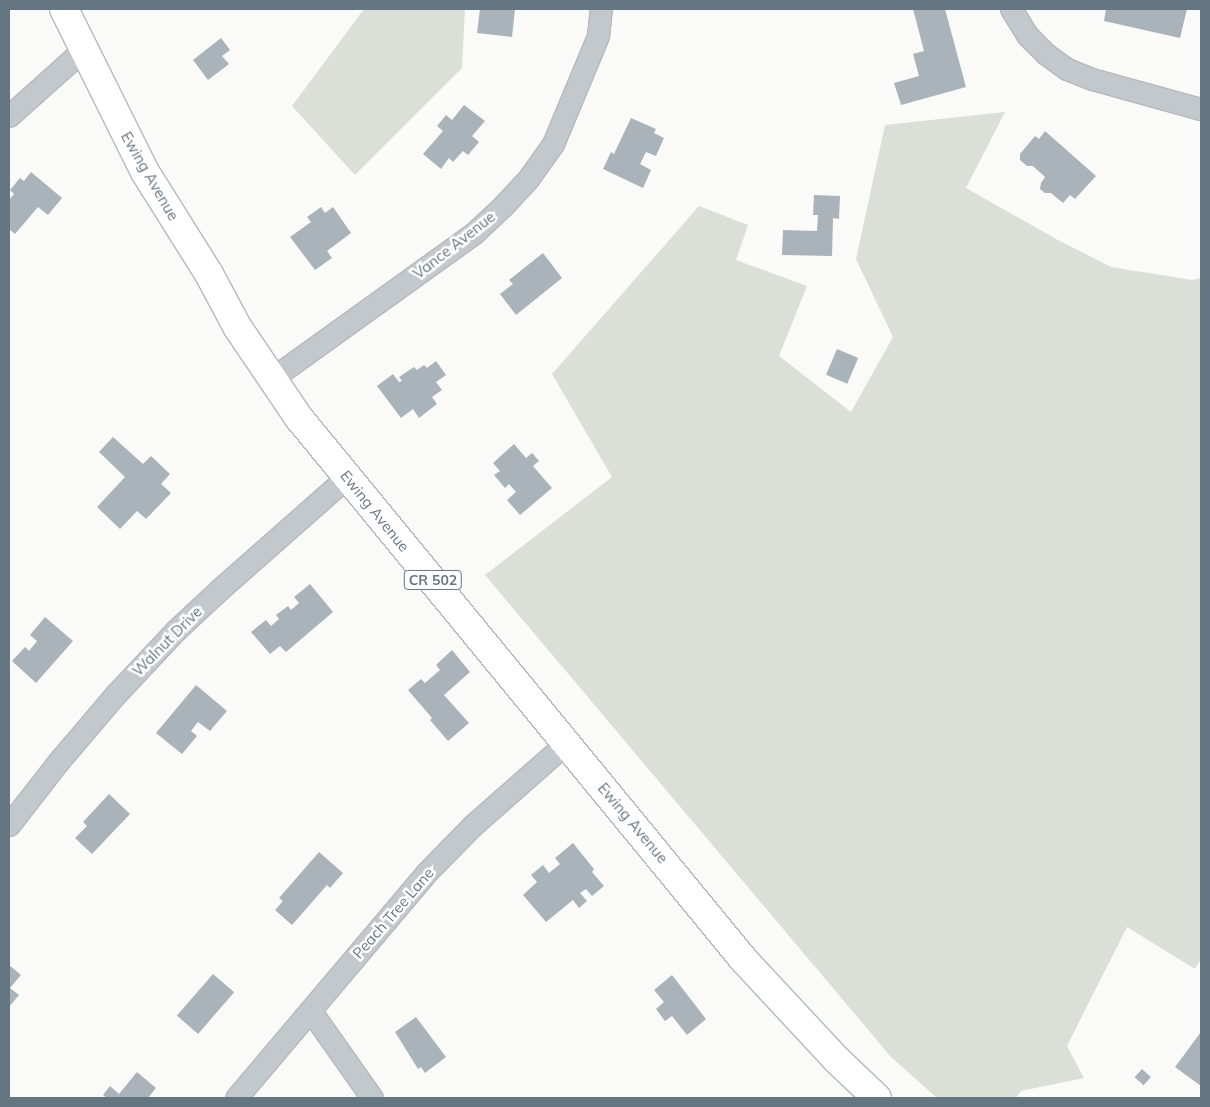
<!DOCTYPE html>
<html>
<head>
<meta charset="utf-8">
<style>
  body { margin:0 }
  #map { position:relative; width:1210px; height:1107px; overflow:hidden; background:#fafaf8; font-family:Mulish,sans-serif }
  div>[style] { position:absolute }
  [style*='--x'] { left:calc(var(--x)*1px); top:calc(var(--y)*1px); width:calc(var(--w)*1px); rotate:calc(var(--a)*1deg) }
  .green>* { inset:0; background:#dadfd7 }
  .building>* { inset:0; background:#aab3b9; transform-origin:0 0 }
  .roads { filter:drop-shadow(1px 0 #b5babe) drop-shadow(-1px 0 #b5babe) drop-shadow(0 1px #b5babe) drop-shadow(0 -1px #b5babe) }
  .minor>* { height:21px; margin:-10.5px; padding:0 10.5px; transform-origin:10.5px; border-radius:10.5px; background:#c3c8cc }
  .major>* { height:28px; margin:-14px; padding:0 14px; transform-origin:14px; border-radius:14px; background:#fff }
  span { translate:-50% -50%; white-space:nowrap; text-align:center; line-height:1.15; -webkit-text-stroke:5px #fff; paint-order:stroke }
  .shield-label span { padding:1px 4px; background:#fff; border:1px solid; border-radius:4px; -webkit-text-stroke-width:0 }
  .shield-label { font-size:14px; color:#657683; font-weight:700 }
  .street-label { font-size:15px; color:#657683 }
  .frame { position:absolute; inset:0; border:10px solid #657683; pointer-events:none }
</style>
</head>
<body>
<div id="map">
  <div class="green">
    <div style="clip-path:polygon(364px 9px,465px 9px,462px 68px,355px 175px,292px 106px)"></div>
    <div style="clip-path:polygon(1005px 112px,966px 188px,1058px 240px,1111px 267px,1192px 280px,1201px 278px,1201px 959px,1195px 969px,1127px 927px,1067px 1046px,1084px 1078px,1021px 1091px,1016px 1098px,937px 1098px,891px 1057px,485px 575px,612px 477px,552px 374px,699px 206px,748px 225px,736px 260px,807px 286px,779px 356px,851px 412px,893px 337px,856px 259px,885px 125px)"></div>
  </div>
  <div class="building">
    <div style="clip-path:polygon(480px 9px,515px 9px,512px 37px,477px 33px)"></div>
    <div style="clip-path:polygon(913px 9px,945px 9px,966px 87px,901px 105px,894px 83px,919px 76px,913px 54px,924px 51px)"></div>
    <div style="clip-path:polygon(1106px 9px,1187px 9px,1180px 38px,1104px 21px)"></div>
    <div style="clip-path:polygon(221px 38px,230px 50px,222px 56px,229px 64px,208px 80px,193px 60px)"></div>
    <div style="clip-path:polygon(464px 105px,485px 121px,472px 136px,479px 142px,468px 155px,463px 151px,453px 162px,449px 158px,441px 169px,423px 154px,443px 131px,437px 126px,446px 115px,452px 120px)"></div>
    <div style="clip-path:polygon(631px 118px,656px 129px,654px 133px,664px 138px,656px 156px,646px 152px,640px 164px,651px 170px,643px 188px,603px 169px,611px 152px,614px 154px)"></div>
    <div style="clip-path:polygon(1045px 131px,1096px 176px,1075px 199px,1070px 195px,1063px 203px,1051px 193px,1045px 193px,1040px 189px,1041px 183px,1045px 177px,1033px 166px,1027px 166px,1020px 160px,1020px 154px,1035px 136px,1039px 139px)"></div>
    <div style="clip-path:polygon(31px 172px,62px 198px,48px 215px,38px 207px,15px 234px,9px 229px,9px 200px,14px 194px,10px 190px,20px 178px,24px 181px)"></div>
    <div style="clip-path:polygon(814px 195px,840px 196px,839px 219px,833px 218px,832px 256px,782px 255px,783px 230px,817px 231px,818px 215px,813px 215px)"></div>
    <div style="clip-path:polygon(321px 207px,325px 213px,333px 207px,351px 233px,327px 251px,332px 258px,315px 270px,290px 237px,311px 222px,307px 217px)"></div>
    <div style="clip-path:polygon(543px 253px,562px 278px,516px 315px,500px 294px,513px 284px,509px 280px)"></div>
    <div style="left:837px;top:349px;width:23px;height:28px;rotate:23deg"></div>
    <div style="clip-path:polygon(436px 361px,446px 375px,436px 382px,442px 390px,432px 397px,437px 404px,419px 418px,413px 409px,401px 418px,377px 386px,393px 374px,399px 382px,402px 381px,399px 377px,414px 367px,417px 370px,424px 365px,427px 368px)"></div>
    <div style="clip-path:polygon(113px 437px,143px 464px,151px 456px,170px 474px,161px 484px,171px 493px,146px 519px,137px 511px,120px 529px,97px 507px,125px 477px,99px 452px)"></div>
    <div style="clip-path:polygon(514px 444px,526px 458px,532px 453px,539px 461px,533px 466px,552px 488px,520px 515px,507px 500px,516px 492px,509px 484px,505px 488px,494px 475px,500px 471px,493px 463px)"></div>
    <div style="clip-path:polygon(310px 584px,333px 612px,286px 652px,280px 646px,270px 654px,251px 632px,266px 620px,271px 626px,279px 619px,276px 615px,288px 606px,291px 610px,299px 603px,294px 597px)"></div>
    <div style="clip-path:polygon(45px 617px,73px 641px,36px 683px,12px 661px,25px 647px,29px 651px,37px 641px,30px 635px)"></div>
    <div style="clip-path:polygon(452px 650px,470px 672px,444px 695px,469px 723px,448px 741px,430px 720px,432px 718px,408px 690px,421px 679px,425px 683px,440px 670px,436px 665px)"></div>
    <div style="clip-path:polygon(196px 685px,227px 711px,210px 731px,198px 722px,191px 731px,197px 736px,182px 754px,156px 733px)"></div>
    <div style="clip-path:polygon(109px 794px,130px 814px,92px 854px,75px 838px,87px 826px,83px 822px)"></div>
    <div style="clip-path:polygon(573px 843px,594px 869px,592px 872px,604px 886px,592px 896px,586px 889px,580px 893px,587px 901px,579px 908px,573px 900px,546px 922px,523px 895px,537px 882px,531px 875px,543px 865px,549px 873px,560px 864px,555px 858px)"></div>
    <div style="clip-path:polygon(319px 852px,343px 873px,330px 888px,327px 885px,292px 925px,275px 910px,283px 901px,279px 898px)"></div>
    <div style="clip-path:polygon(9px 965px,21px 975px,10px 988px,19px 995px,9px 1007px)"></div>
    <div style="left:213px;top:974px;width:28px;height:55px;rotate:41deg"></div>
    <div style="clip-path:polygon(672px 975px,706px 1019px,687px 1035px,672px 1016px,665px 1021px,656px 1009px,664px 1002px,654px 990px)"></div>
    <div style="clip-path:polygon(416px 1017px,446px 1057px,425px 1073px,421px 1067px,418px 1069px,395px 1032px)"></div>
    <div style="clip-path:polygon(1201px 1032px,1201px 1086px,1175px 1067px)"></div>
    <div style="left:1142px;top:1069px;width:12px;height:11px;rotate:42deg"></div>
    <div style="clip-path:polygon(137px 1072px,156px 1088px,148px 1098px,107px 1098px,103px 1095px,110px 1086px,119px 1094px)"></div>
  </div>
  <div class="roads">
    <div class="minor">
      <div style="--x:1011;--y:9;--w:31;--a:58"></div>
      <div style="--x:1027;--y:35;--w:27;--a:45"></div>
      <div style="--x:1046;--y:54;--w:26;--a:36"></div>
      <div style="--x:1067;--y:69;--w:27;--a:22"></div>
      <div style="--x:1092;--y:79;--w:113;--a:15.4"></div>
      <div style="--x:9;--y:116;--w:101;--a:-41.8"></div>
      <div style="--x:271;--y:379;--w:250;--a:-35.7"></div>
      <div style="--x:474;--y:233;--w:38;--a:-43"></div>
      <div style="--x:502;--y:207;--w:38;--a:-47"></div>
      <div style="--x:528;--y:179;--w:43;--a:-54.5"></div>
      <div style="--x:553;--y:144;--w:117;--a:-67.4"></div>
      <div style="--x:598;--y:36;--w:27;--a:-84"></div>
      <div style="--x:9;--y:825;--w:80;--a:-52.1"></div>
      <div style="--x:58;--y:762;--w:88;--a:-49.6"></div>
      <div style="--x:115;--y:695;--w:89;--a:-46.8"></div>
      <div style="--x:176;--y:630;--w:59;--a:-42.9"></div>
      <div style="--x:219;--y:590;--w:171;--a:-41.4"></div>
      <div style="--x:310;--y:1010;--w:108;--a:54.8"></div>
      <div style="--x:236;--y:1098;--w:294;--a:-49.8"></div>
      <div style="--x:426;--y:873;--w:66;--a:-45.6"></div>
      <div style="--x:472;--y:826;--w:125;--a:-41.4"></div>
    </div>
    <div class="major">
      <div style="--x:64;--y:9;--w:182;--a:63.6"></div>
      <div style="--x:145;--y:172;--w:120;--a:57.9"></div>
      <div style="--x:209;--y:274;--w:61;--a:61.8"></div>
      <div style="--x:238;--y:328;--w:109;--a:55.9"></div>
      <div style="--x:299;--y:418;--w:700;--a:50.62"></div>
      <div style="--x:743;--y:959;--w:138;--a:47.1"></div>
      <div style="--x:837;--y:1060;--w:55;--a:43.5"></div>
    </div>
  </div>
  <div class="shield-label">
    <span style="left:433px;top:580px">CR 502</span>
  </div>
  <div class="street-label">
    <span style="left:150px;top:176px;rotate:60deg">Ewing Avenue</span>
    <span style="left:454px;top:245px;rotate:-38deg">Vance Avenue</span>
    <span style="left:375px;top:511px;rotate:51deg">Ewing Avenue</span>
    <span style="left:167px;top:641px;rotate:-45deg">Walnut Drive</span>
    <span style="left:633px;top:823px;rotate:50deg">Ewing Avenue</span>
    <span style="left:393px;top:913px;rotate:-49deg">Peach Tree Lane</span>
  </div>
  <div class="frame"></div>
</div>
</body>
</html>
